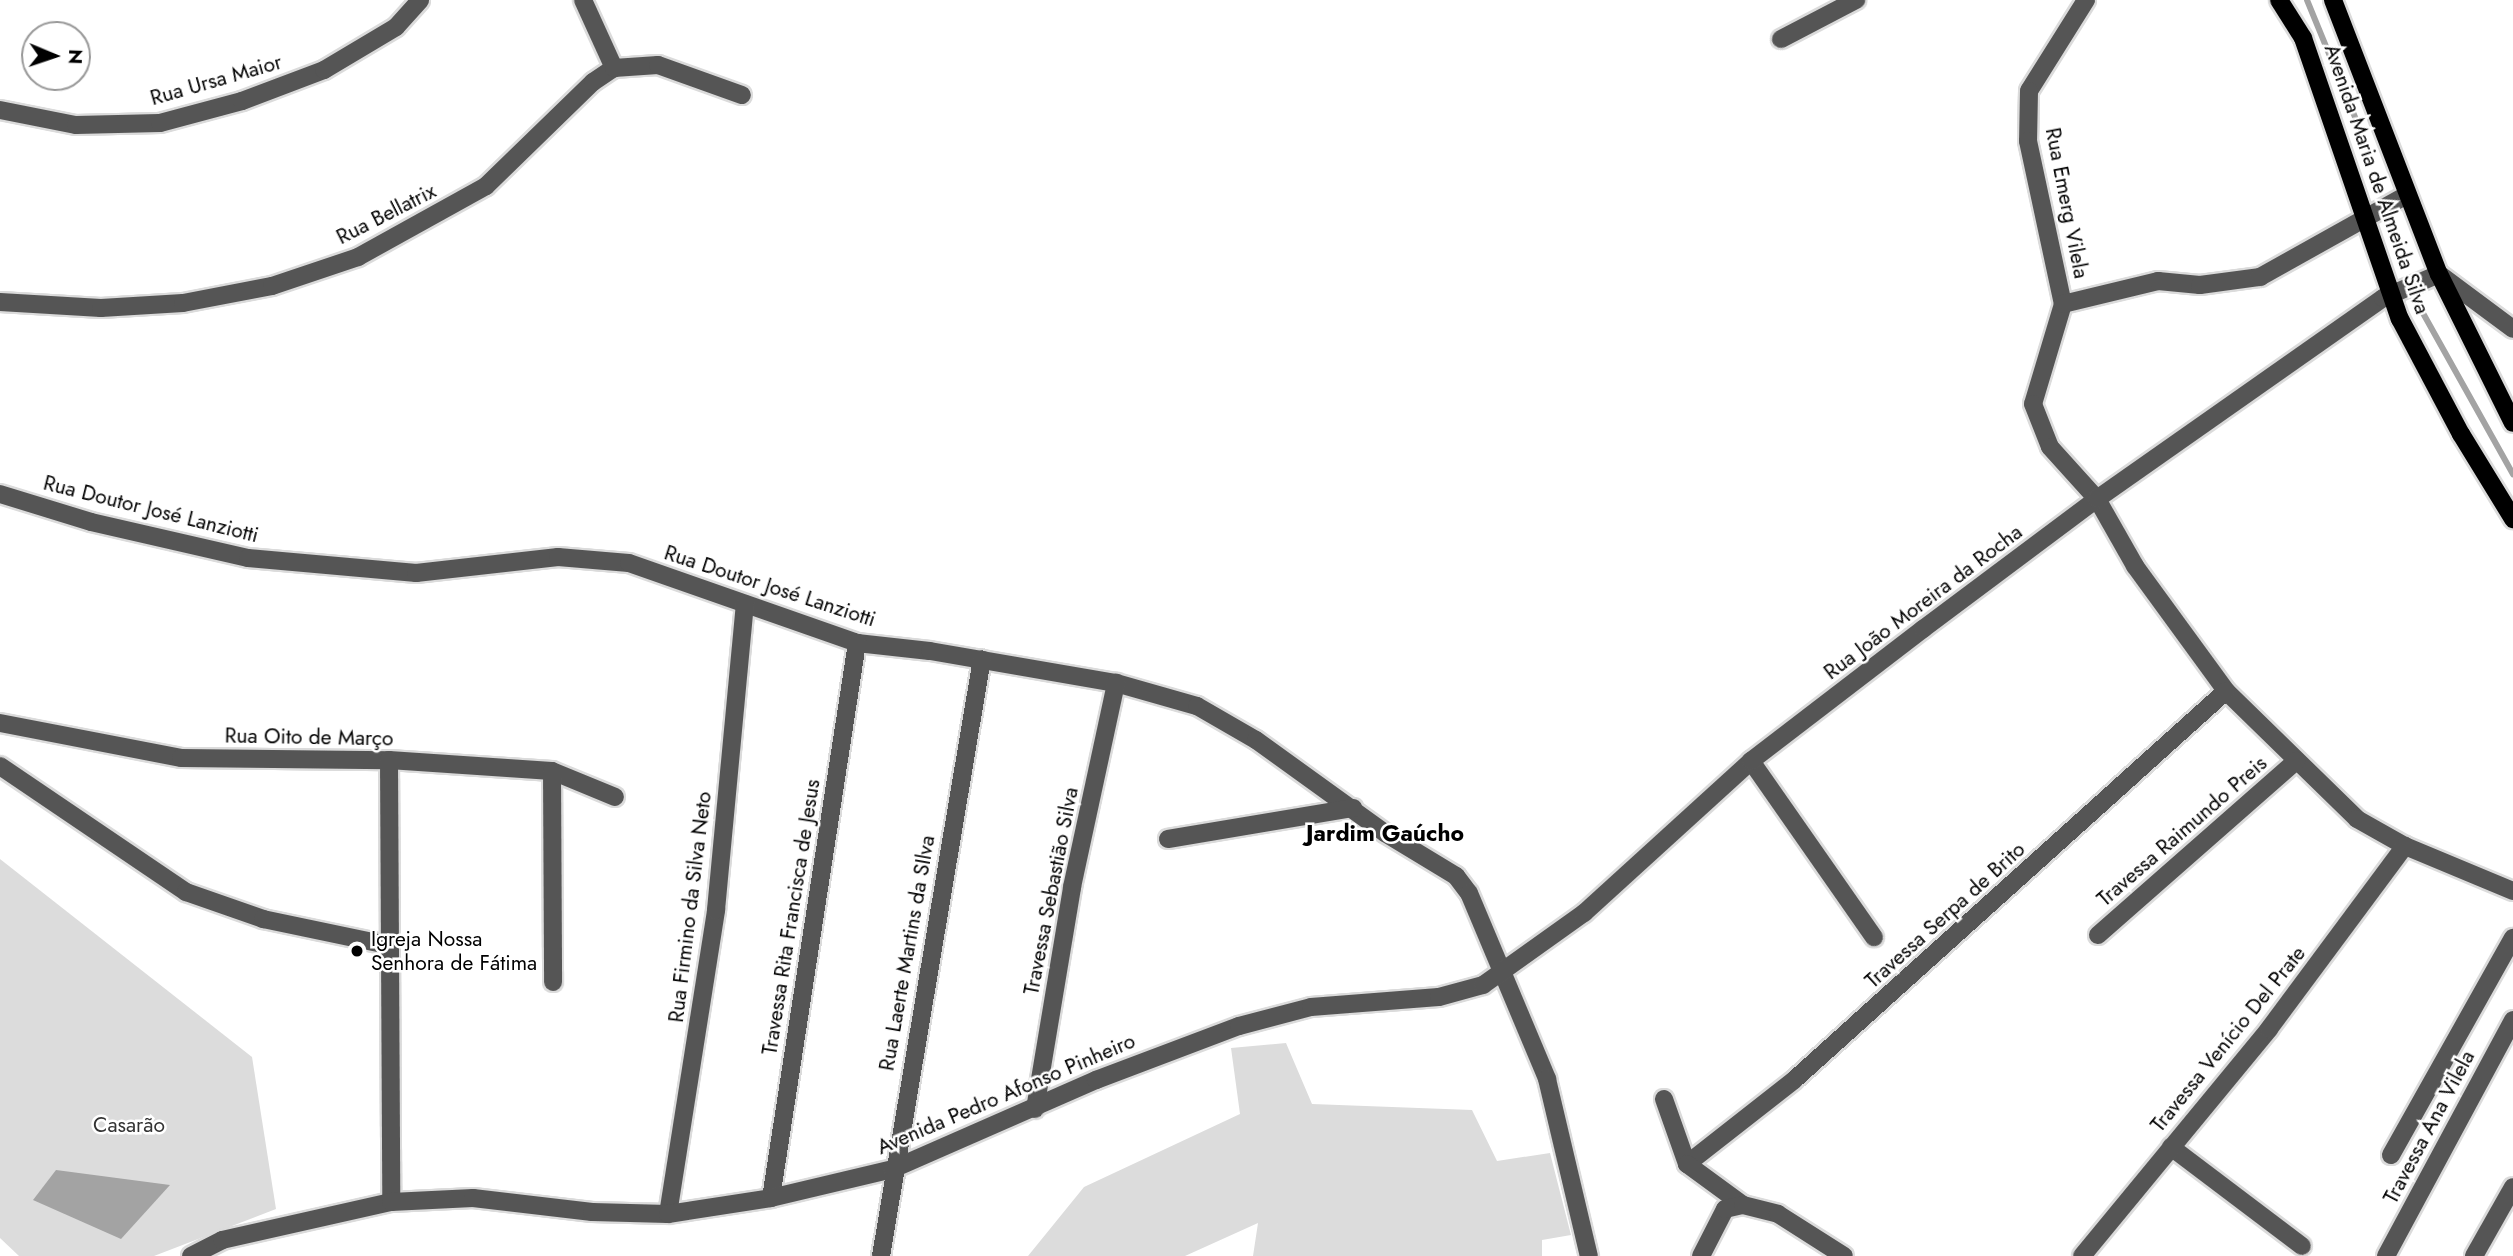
<!DOCTYPE html>
<html>
<head>
<meta charset="utf-8">
<style>
  body { margin:0 }
  #map { position:relative; width:2513px; height:1256px; overflow:hidden; background:#fff; font-family:Jost,sans-serif }
  div>[style] { position:absolute }
  [style*='--x'] { left:calc(var(--x)*1px); top:calc(var(--y)*1px); width:calc(var(--w)*1px); rotate:calc(var(--a)*1deg) }
  .green>* { inset:0; background:#dcdcdc }
  .water>* { inset:0; background:#a3a3a3 }
  .stream>* { height:6px; margin:-3px; padding:0 3px; transform-origin:3px; border-radius:3px; background:#a3a3a3 }
  .roads { filter:drop-shadow(2px 0 #dbdbdb) drop-shadow(-2px 0 #dbdbdb) drop-shadow(0 2px #dbdbdb) drop-shadow(0 -2px #dbdbdb) }
  .minor>* { height:18px; margin:-9px; padding:0 9px; transform-origin:9px; border-radius:9px; background:#555 }
  .major>* { height:18px; margin:-9px; padding:0 9px; transform-origin:9px; border-radius:9px; background:#000 }
  .dots>* { width:19px; height:19px; translate:-50% -50%; box-sizing:border-box; border:4px solid #fff; border-radius:50% }
  span { translate:-50% -50%; white-space:nowrap; text-align:center; line-height:1.15; -webkit-text-stroke:5px #fff; paint-order:stroke }
  .street-label { font-size:21px; color:#000 }
  .poi-label { font-size:21px; color:#000 }
  .left { translate:0 -50%; text-align:left }
  .park-label { font-size:21px; color:#333 }
  .neighbourhood-label { font-size:23px; color:#000; font-weight:700 }
  .north { position:absolute; left:21px; top:21px; width:70px; height:70px; box-sizing:border-box; background:#fff; border:2px solid #999; border-radius:50%; rotate:92deg; font-size:19px; font-weight:700; line-height:28px; text-align:center; color:#000 }
  .north::after { content:''; display:block; margin:auto; width:24px; height:32px; background:#000; clip-path:polygon(50% 0,100% 100%,50% 72%,0 100%) }
</style>
</head>
<body>
<div id="map">
  <div class="green">
    <div style="clip-path:polygon(0 859px,252px 1057px,276px 1209px,154px 1256px,19px 1256px,0 1238px)"></div>
    <div style="clip-path:polygon(1286px 1043px,1312px 1104px,1472px 1110px,1497px 1161px,1550px 1153px,1571px 1235px,1542px 1240px,1542px 1256px,1253px 1256px,1258px 1223px,1185px 1256px,1028px 1256px,1084px 1187px,1240px 1114px,1231px 1048px)"></div>
  </div>
  <div class="water">
    <div style="clip-path:polygon(56px 1170px,170px 1185px,121px 1239px,33px 1200px)"></div>
  </div>
  <div class="stream">
    <div style="--x:2307;--y:0;--w:156;--a:67.7"></div>
    <div style="--x:2419;--y:306;--w:193;--a:60.8"></div>
  </div>
  <div class="roads">
    <div class="minor">
      <div style="--x:583;--y:0;--w:75;--a:65.5"></div>
      <div style="--x:2086;--y:0;--w:107;--a:122.1"></div>
      <div style="--x:2029;--y:91;--w:50;--a:91.1"></div>
      <div style="--x:2028;--y:141;--w:167;--a:77.9"></div>
      <div style="--x:2063;--y:304;--w:104;--a:106.7"></div>
      <div style="--x:2033;--y:404;--w:46;--a:68.4"></div>
      <div style="--x:2050;--y:447;--w:70;--a:47.9"></div>
      <div style="--x:2097;--y:499;--w:77;--a:60.4"></div>
      <div style="--x:2135;--y:566;--w:155;--a:53.9"></div>
      <div style="--x:2226;--y:691;--w:183;--a:44.3"></div>
      <div style="--x:2357;--y:819;--w:55;--a:29.4"></div>
      <div style="--x:2405;--y:846;--w:117;--a:22.6"></div>
      <div style="--x:1781;--y:39;--w:85;--a:-27.5"></div>
      <div style="--x:0;--y:110;--w:77;--a:11.2"></div>
      <div style="--x:76;--y:125;--w:84;--a:-1.4"></div>
      <div style="--x:160;--y:123;--w:85;--a:-15"></div>
      <div style="--x:242;--y:101;--w:88;--a:-20.7"></div>
      <div style="--x:324;--y:70;--w:84;--a:-30.8"></div>
      <div style="--x:396;--y:27;--w:36;--a:-48"></div>
      <div style="--x:0;--y:302;--w:101;--a:3.4"></div>
      <div style="--x:101;--y:308;--w:82;--a:-3.5"></div>
      <div style="--x:183;--y:303;--w:91;--a:-10.8"></div>
      <div style="--x:272;--y:286;--w:91;--a:-18.6"></div>
      <div style="--x:358;--y:257;--w:146;--a:-29"></div>
      <div style="--x:486;--y:186;--w:149;--a:-44.2"></div>
      <div style="--x:593;--y:82;--w:25;--a:-34"></div>
      <div style="--x:614;--y:68;--w:44;--a:-3.9"></div>
      <div style="--x:658;--y:65;--w:89;--a:19.7"></div>
      <div style="--x:2063;--y:304;--w:98;--a:-13.6"></div>
      <div style="--x:2158;--y:281;--w:42;--a:5.4"></div>
      <div style="--x:2200;--y:285;--w:61;--a:-7.6"></div>
      <div style="--x:2260;--y:277;--w:168;--a:-29.2"></div>
      <div style="--x:0;--y:494;--w:95;--a:17.1"></div>
      <div style="--x:91;--y:522;--w:161;--a:12.9"></div>
      <div style="--x:248;--y:558;--w:169;--a:5.1"></div>
      <div style="--x:416;--y:573;--w:143;--a:-6.4"></div>
      <div style="--x:558;--y:557;--w:71;--a:4.8"></div>
      <div style="--x:629;--y:563;--w:242;--a:19.3"></div>
      <div style="--x:857;--y:643;--w:73;--a:6.3"></div>
      <div style="--x:930;--y:651;--w:189;--a:9.8"></div>
      <div style="--x:1116;--y:683;--w:84;--a:15.9"></div>
      <div style="--x:1197;--y:706;--w:68;--a:30"></div>
      <div style="--x:1256;--y:740;--w:159;--a:35.8"></div>
      <div style="--x:1385;--y:833;--w:83;--a:31.2"></div>
      <div style="--x:1456;--y:876;--w:21;--a:53"></div>
      <div style="--x:1469;--y:893;--w:202;--a:67.2"></div>
      <div style="--x:1547;--y:1079;--w:182;--a:76.7"></div>
      <div style="--x:0;--y:723;--w:184;--a:10.9"></div>
      <div style="--x:181;--y:758;--w:208;--a:0.6"></div>
      <div style="--x:389;--y:760;--w:163;--a:3.9"></div>
      <div style="--x:552;--y:771;--w:68;--a:22.4"></div>
      <div style="--x:389;--y:760;--w:442;--a:89.7"></div>
      <div style="--x:1751;--y:761;--w:215;--a:55.1"></div>
      <div style="--x:0;--y:766;--w:225;--a:34.1"></div>
      <div style="--x:186;--y:892;--w:82;--a:19.3"></div>
      <div style="--x:263;--y:919;--w:127;--a:11.8"></div>
      <div style="--x:552;--y:771;--w:211;--a:89.7"></div>
      <div style="--x:1168;--y:839;--w:188;--a:-9.5"></div>
      <div style="--x:2098;--y:935;--w:264;--a:-41.3"></div>
      <div style="--x:1664;--y:1099;--w:69;--a:70.5"></div>
      <div style="--x:1035;--y:1109;--w:225;--a:-80.5"></div>
      <div style="--x:1072;--y:887;--w:209;--a:-77.8"></div>
      <div style="--x:2171;--y:1147;--w:164;--a:37.1"></div>
      <div style="--x:2391;--y:1155;--w:249;--a:-60.7"></div>
      <div style="--x:1687;--y:1164;--w:136;--a:-38.1"></div>
      <div style="--x:1794;--y:1080;--w:581;--a:-42"></div>
      <div style="--x:1687;--y:1164;--w:69;--a:36.2"></div>
      <div style="--x:771;--y:1198;--w:562;--a:-81.19"></div>
      <div style="--x:668;--y:1214;--w:308;--a:-81"></div>
      <div style="--x:716;--y:910;--w:307;--a:-84.6"></div>
      <div style="--x:191;--y:1256;--w:35;--a:-27"></div>
      <div style="--x:222;--y:1240;--w:173;--a:-12.7"></div>
      <div style="--x:391;--y:1202;--w:82;--a:-2.8"></div>
      <div style="--x:473;--y:1198;--w:120;--a:6.7"></div>
      <div style="--x:592;--y:1212;--w:76;--a:1.5"></div>
      <div style="--x:668;--y:1214;--w:104;--a:-8.8"></div>
      <div style="--x:771;--y:1198;--w:125;--a:-13.4"></div>
      <div style="--x:893;--y:1169;--w:222;--a:-23.7"></div>
      <div style="--x:1096;--y:1080;--w:153;--a:-20.7"></div>
      <div style="--x:1239;--y:1026;--w:74;--a:-14.8"></div>
      <div style="--x:1311;--y:1007;--w:128;--a:-4.5"></div>
      <div style="--x:1439;--y:997;--w:46;--a:-15.3"></div>
      <div style="--x:1483;--y:985;--w:124;--a:-35.5"></div>
      <div style="--x:1584;--y:913;--w:226;--a:-42.3"></div>
      <div style="--x:1751;--y:761;--w:217;--a:-37.5"></div>
      <div style="--x:1923;--y:629;--w:217;--a:-36.8"></div>
      <div style="--x:2097;--y:499;--w:350;--a:-35.1"></div>
      <div style="--x:2383;--y:298;--w:61;--a:-23.2"></div>
      <div style="--x:2439;--y:274;--w:92;--a:36.6"></div>
      <div style="--x:881;--y:1256;--w:605;--a:-80.4"></div>
      <div style="--x:1701;--y:1256;--w:53;--a:-62.9"></div>
      <div style="--x:1725;--y:1209;--w:18;--a:-13"></div>
      <div style="--x:1743;--y:1205;--w:36;--a:14"></div>
      <div style="--x:1778;--y:1214;--w:78;--a:32.5"></div>
      <div style="--x:2082;--y:1256;--w:294;--a:-50.5"></div>
      <div style="--x:2269;--y:1029;--w:228;--a:-53.4"></div>
      <div style="--x:2386;--y:1256;--w:268;--a:-61.7"></div>
      <div style="--x:2474;--y:1256;--w:79;--a:-60.5"></div>
    </div>
    <div class="major">
      <div style="--x:2279;--y:0;--w:45;--a:57.7"></div>
      <div style="--x:2303;--y:38;--w:297;--a:71"></div>
      <div style="--x:2400;--y:319;--w:130;--a:62.1"></div>
      <div style="--x:2461;--y:434;--w:100;--a:58.5"></div>
      <div style="--x:2333;--y:0;--w:294;--a:68.9"></div>
      <div style="--x:2439;--y:274;--w:166;--a:63.6"></div>
    </div>
  </div>
  <div class="dots">
    <div style="left:357px;top:951px;background:#000"></div>
  </div>
  <div class="street-label">
    <span style="left:216px;top:80px;rotate:-16deg">Rua Ursa Maior</span>
    <span style="left:2377px;top:179px;rotate:71deg">Avenida Maria de Almeida Silva</span>
    <span style="left:2067px;top:203px;rotate:79deg">Rua Emerg Vilela</span>
    <span style="left:386px;top:214px;rotate:-27deg">Rua Bellatrix</span>
    <span style="left:151px;top:509px;rotate:14deg">Rua Doutor José Lanziotti</span>
    <span style="left:770px;top:586px;rotate:18deg">Rua Doutor José Lanziotti</span>
    <span style="left:1923px;top:602px;rotate:-37deg">Rua João Moreira da Rocha</span>
    <span style="left:309px;top:737px;rotate:1deg">Rua Oito de Março</span>
    <span style="left:2182px;top:831px;rotate:-41deg">Travessa Raimundo Preis</span>
    <span style="left:1051px;top:891px;rotate:-79deg">Travessa Sebastião Silva</span>
    <span style="left:690px;top:907px;rotate:-83deg">Rua Firmino da Silva Neto</span>
    <span style="left:1945px;top:915px;rotate:-42deg">Travessa Serpa de Brito</span>
    <span style="left:791px;top:917px;rotate:-81deg">Travessa Rita Francisca de Jesus</span>
    <span style="left:907px;top:953px;rotate:-80deg">Rua Laerte Martins da SIlva</span>
    <span style="left:2228px;top:1039px;rotate:-51deg">Travessa Venício Del Prate</span>
    <span style="left:1006px;top:1094px;rotate:-23deg">Avenida Pedro Afonso Pinheiro</span>
    <span style="left:2429px;top:1127px;rotate:-62deg">Travessa Ana Vilela</span>
  </div>
  <div class="poi-label">
    <span class="left" style="left:371px;top:951px">Igreja Nossa<br>Senhora de Fátima</span>
  </div>
  <div class="park-label">
    <span style="left:129px;top:1125px">Casarão</span>
  </div>
  <div class="neighbourhood-label">
    <span style="left:1385px;top:833px">Jardim Gaúcho</span>
  </div>
  <div class="north">N</div>
</div>
</body>
</html>
